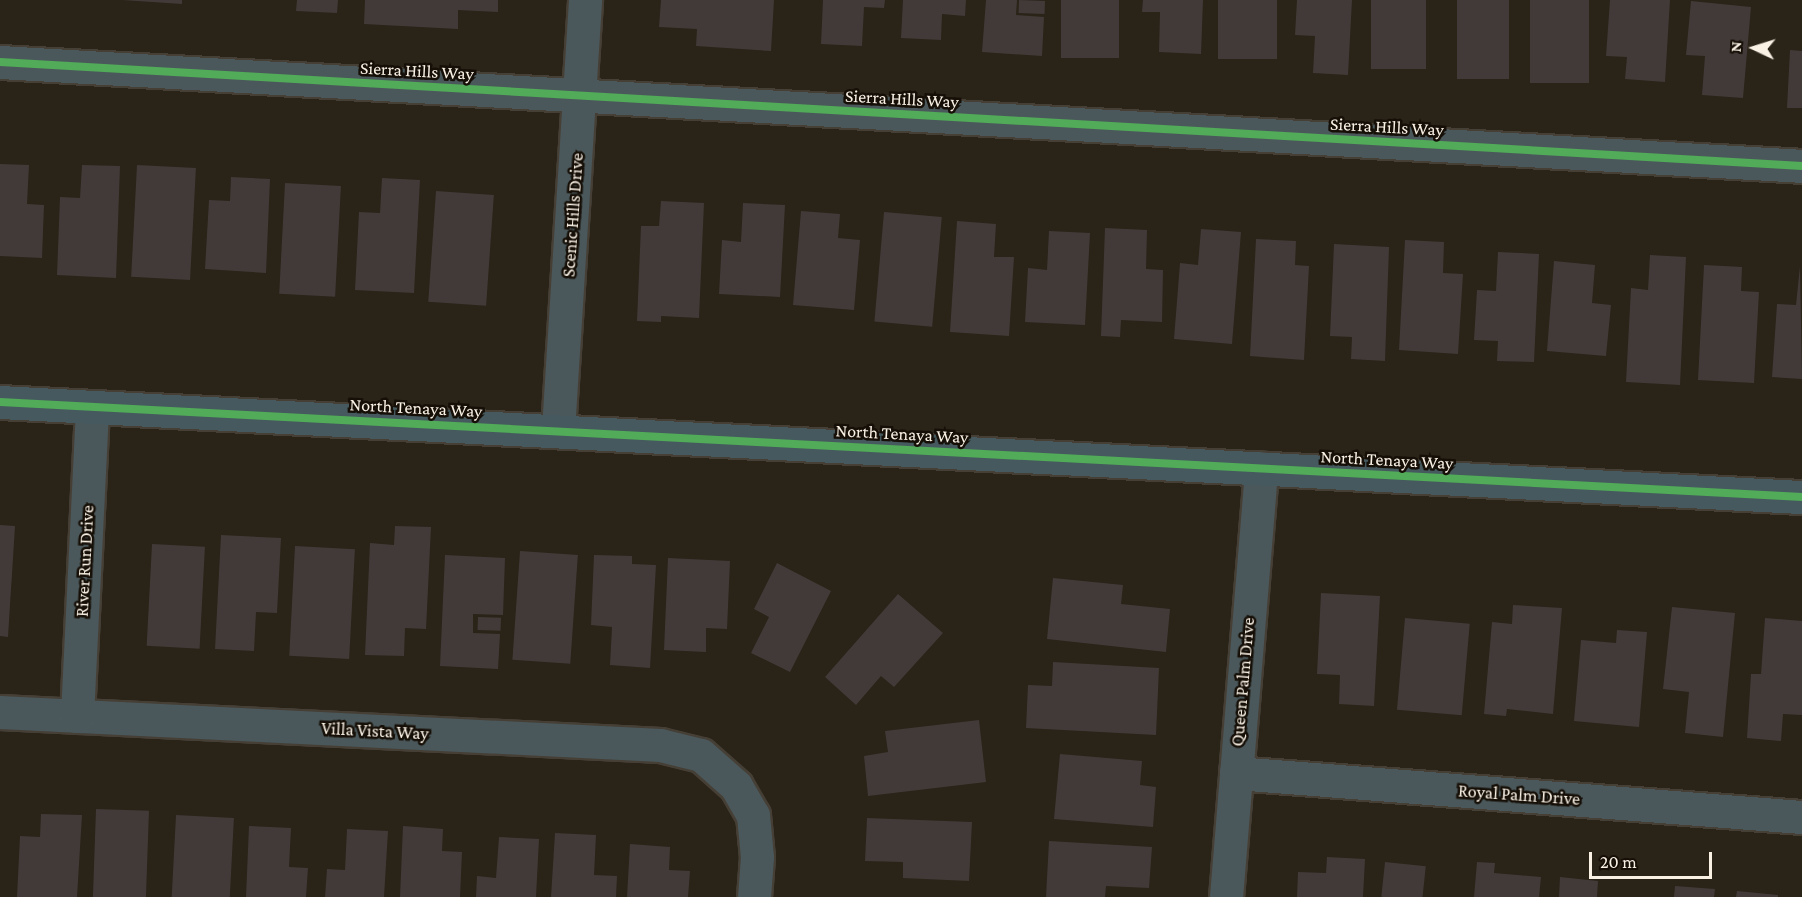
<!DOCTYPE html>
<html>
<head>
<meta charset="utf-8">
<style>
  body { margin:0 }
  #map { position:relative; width:1802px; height:897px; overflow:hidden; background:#2a2318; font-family:"Crimson Pro",serif }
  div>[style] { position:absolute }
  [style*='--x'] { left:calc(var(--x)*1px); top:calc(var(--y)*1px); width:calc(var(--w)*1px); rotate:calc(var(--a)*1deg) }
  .building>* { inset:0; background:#413a38; transform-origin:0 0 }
  .roads { filter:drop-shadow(2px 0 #453f36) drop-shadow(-2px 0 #453f36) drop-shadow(0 2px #453f36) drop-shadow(0 -2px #453f36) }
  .minor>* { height:33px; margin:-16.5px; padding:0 16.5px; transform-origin:16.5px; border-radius:16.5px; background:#4b585b }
  .secondary>* { height:33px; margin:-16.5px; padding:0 16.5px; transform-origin:16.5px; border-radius:16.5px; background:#45595e }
  .cycleway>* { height:8px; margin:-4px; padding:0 4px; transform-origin:4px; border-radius:4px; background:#51ab58 }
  span { translate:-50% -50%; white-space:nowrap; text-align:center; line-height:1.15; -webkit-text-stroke:5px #150f07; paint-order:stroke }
  .street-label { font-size:18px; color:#faf1e5 }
  .north { position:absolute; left:1724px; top:18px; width:60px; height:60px; -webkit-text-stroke:4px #150f07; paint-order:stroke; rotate:274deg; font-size:16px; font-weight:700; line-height:24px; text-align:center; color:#faf1e5 }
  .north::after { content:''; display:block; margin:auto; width:21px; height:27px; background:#faf1e5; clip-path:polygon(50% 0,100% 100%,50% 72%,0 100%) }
  .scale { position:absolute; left:1589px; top:852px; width:123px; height:27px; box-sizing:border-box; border:3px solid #faf1e5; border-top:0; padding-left:8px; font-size:18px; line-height:21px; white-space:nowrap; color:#faf1e5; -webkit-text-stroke:4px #150f07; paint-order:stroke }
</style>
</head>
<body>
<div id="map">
  <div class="building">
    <div style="clip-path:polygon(122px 0,182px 0,182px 4px)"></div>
    <div style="clip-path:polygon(297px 0,338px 0,337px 13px,296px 11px)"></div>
    <div style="clip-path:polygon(365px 0,498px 0,498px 12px,458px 10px,458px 29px,364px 24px)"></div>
    <div style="clip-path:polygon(661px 0,774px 0,771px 51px,696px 46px,697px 29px,659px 27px)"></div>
    <div style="clip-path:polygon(823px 0,885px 0,884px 8px,864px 7px,862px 46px,821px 44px)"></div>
    <div style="clip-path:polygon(903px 0,966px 0,965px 16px,942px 14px,941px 40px,901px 38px)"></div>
    <div style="clip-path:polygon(986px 0,1017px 0,1016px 15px,1044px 17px,1042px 56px,982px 52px)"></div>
    <div style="left:1019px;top:0;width:26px;height:13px;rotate:2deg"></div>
    <div style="left:1061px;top:0;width:58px;height:58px"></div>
    <div style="clip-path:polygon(1143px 0,1203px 0,1201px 54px,1159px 52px,1160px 12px,1142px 12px)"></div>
    <div style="left:1218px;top:0;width:59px;height:59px"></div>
    <div style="clip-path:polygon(1297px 0,1352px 0,1348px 75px,1313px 73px,1315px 36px,1295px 35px)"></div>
    <div style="left:1371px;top:0;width:55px;height:69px"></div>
    <div style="left:1457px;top:0;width:52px;height:79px"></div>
    <div style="left:1530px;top:0;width:59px;height:83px"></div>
    <div style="clip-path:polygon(1610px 0,1670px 0,1665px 82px,1625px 79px,1627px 57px,1606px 56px)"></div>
    <div style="clip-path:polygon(1691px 1px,1751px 7px,1743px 98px,1702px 95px,1705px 56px,1686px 55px)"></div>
    <div style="clip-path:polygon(1790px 50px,1802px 51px,1802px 108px,1787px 108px)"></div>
    <div style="clip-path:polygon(0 164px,29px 165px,27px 204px,44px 205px,42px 258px,0 256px)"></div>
    <div style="clip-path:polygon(82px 165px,120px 166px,116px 278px,57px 275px,60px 197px,80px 198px)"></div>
    <div style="left:137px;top:165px;width:59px;height:112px;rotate:3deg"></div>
    <div style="clip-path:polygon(231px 177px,270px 179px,266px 273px,205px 269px,209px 200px,230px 201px)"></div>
    <div style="clip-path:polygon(382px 178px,420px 180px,414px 293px,355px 290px,359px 212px,380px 213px)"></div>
    <div style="left:285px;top:183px;width:56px;height:111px;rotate:3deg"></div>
    <div style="left:436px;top:191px;width:58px;height:111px;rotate:4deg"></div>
    <div style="clip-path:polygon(661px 201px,704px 203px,699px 318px,661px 316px,661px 322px,637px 321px,641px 226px,659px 226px)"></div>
    <div style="clip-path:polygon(743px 203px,785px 205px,780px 297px,719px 294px,722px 240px,741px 242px)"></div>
    <div style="clip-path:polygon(801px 211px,840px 214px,838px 238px,860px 240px,854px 310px,793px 305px)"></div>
    <div style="left:884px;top:212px;width:58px;height:110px;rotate:5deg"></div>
    <div style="clip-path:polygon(957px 221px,996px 224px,994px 257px,1014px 257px,1009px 336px,950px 332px)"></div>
    <div style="clip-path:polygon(1105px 228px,1147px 230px,1146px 269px,1163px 270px,1162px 322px,1121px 320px,1120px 337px,1101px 336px)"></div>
    <div style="clip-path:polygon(1201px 229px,1241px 232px,1232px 344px,1174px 339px,1180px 263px,1198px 265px)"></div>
    <div style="clip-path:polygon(1049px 231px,1090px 233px,1085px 325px,1025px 322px,1028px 268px,1047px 270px)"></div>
    <div style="clip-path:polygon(1256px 239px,1296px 241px,1295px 265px,1309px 266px,1304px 360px,1250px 356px)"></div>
    <div style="clip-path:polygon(1405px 240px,1444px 242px,1443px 273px,1463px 274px,1458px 354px,1399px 350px)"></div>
    <div style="clip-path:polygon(1334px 244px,1389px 247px,1385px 361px,1351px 359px,1352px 337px,1330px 336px)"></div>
    <div style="clip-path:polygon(1498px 252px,1539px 254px,1534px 362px,1497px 361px,1498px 341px,1474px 340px,1477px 290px,1496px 291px)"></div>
    <div style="clip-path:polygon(1650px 255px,1686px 257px,1680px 385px,1626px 382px,1631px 288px,1648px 290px)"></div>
    <div style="clip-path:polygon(1554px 261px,1595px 265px,1592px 303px,1611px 305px,1606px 356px,1547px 351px)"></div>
    <div style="clip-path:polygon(1704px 265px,1742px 267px,1741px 291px,1759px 292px,1754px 383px,1698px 380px)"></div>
    <div style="clip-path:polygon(1800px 266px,1802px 379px,1772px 377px,1777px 304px,1796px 305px)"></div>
    <div style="clip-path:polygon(0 525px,15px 526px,8px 637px,0 636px)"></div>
    <div style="clip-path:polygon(395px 526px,431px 527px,426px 629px,405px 628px,404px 656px,365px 655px,370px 543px,394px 545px)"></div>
    <div style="clip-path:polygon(221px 535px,281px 538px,277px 613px,256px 612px,254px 651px,215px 649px)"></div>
    <div style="left:152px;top:544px;width:53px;height:102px;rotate:3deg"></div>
    <div style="left:295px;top:546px;width:60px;height:110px;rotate:3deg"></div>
    <div style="left:520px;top:551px;width:58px;height:109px;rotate:4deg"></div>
    <div style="clip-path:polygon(445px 555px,505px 558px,503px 615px,473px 614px,473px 633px,500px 634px,498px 669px,440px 666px)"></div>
    <div style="clip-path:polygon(594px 555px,632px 556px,632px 564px,656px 565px,650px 668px,610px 665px,612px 627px,591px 625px)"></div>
    <div style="clip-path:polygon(668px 558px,730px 561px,727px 629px,706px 628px,706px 652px,664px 650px)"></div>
    <div style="clip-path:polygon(777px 563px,831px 591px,790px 672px,751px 653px,769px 617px,754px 609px)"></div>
    <div style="clip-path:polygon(1053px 578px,1123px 585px,1121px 604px,1170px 609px,1166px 652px,1047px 639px)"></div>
    <div style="clip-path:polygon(1321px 593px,1380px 596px,1374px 706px,1339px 704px,1340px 675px,1317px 674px)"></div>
    <div style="clip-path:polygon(898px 594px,943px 633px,894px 687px,881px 676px,856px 705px,825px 677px)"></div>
    <div style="clip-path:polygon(1513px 605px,1562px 608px,1553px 714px,1507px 709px,1506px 716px,1484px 714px,1492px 622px,1512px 624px)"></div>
    <div style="clip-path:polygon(1672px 607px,1735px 613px,1723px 737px,1685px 733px,1689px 692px,1663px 689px)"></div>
    <div style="left:478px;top:617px;width:23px;height:13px;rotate:2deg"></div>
    <div style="left:1405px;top:618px;width:65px;height:92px;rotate:5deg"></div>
    <div style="clip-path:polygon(1765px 618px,1802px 621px,1802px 715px,1783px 714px,1781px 741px,1747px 738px,1751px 674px,1761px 674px)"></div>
    <div style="clip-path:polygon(1617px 630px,1647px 632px,1639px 727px,1574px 721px,1581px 640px,1616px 643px)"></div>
    <div style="clip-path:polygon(1053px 662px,1159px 668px,1156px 735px,1026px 728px,1028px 685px,1052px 686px)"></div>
    <div style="clip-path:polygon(979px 720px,986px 782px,868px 796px,864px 756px,888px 752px,885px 731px)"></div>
    <div style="clip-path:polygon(1060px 754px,1142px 761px,1140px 785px,1156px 787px,1153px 827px,1054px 819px)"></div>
    <div style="left:96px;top:809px;width:53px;height:88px;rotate:2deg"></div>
    <div style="clip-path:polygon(41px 814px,82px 815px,77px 897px,17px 897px,20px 836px,40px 837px)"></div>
    <div style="left:176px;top:815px;width:58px;height:82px;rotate:3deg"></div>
    <div style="clip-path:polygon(867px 818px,972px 822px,969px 881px,903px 878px,903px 862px,865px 861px)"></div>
    <div style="clip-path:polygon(249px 826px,291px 828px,289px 867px,308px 868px,306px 897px,246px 897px)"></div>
    <div style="clip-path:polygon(403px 826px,443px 829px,442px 851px,462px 852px,460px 897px,400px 897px)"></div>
    <div style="clip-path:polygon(347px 829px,388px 831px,384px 897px,325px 897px,327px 869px,345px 870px)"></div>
    <div style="clip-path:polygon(555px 833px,596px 835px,594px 875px,617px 876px,616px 897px,551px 897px)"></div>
    <div style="clip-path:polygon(499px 837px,539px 839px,536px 897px,476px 897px,477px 876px,496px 878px)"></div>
    <div style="clip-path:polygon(1049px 841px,1152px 847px,1149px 888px,1106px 886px,1105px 897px,1046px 897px)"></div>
    <div style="clip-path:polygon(630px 844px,670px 847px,669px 870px,690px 871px,688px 897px,627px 897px)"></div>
    <div style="clip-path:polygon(1327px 857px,1365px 859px,1363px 897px,1297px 897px,1298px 872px,1326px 873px)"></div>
    <div style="left:1385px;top:862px;width:41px;height:35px;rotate:6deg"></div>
    <div style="clip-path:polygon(1477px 862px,1495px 863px,1494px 873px,1541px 877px,1539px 897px,1474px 897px)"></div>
    <div style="clip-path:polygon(1560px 877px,1598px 881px,1597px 897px,1559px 897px)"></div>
    <div style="clip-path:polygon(1675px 886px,1715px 889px,1714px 897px,1674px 897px)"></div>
    <div style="clip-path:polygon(1737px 891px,1778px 895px,1778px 897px,1736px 897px)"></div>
  </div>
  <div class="roads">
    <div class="minor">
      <div style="--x:0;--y:62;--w:1805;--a:3.3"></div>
      <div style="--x:558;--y:430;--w:431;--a:-86.4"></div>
      <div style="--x:0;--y:712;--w:661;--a:2.86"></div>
      <div style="--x:660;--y:745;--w:42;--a:13.7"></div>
      <div style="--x:701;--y:755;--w:47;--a:41.5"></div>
      <div style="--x:736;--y:786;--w:34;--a:60"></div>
      <div style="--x:753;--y:815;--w:42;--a:84.6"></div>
      <div style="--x:757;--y:857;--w:40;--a:94.3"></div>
      <div style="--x:77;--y:716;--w:309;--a:-87.2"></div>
      <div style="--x:1236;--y:773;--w:568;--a:4.45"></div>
      <div style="--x:1226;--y:897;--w:430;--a:-85.3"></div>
    </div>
    <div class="secondary">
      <div style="--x:0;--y:402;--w:1805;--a:3.02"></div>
    </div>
  </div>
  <div class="cycleway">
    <div style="--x:0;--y:62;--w:1805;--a:3.3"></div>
    <div style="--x:0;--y:402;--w:1805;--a:3.02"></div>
  </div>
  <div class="street-label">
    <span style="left:417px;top:71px;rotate:3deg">Sierra Hills Way</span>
    <span style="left:902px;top:99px;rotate:3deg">Sierra Hills Way</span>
    <span style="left:1387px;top:127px;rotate:3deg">Sierra Hills Way</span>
    <span style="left:573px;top:215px;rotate:-86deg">Scenic Hills Drive</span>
    <span style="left:416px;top:408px;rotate:3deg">North Tenaya Way</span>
    <span style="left:902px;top:434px;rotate:3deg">North Tenaya Way</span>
    <span style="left:1387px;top:460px;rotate:3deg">North Tenaya Way</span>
    <span style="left:85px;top:561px;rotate:-87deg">River Run Drive</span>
    <span style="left:1243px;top:682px;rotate:-85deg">Queen Palm Drive</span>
    <span style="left:375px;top:731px;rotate:3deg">Villa Vista Way</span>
    <span style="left:1519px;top:795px;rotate:4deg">Royal Palm Drive</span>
  </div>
  <div class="north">N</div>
  <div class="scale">20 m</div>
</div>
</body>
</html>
